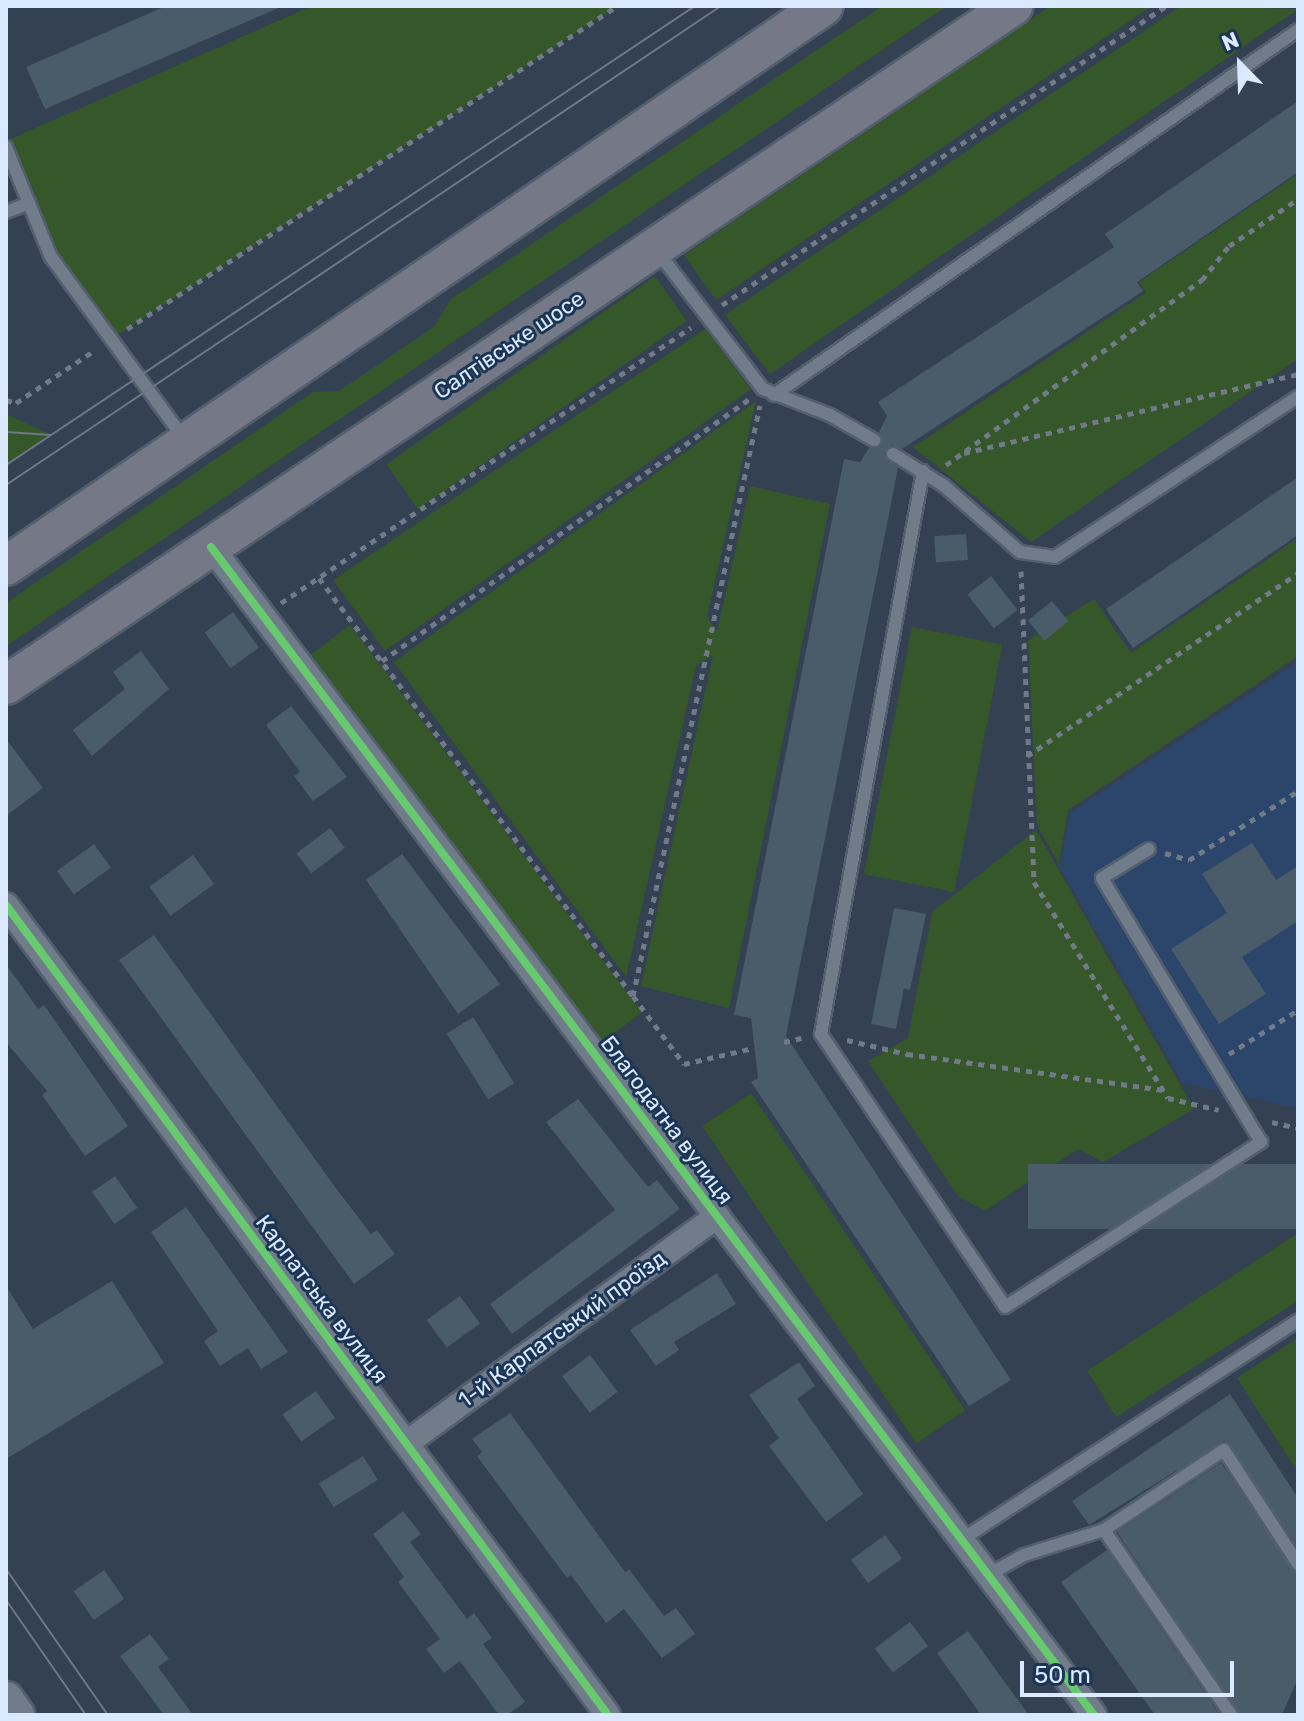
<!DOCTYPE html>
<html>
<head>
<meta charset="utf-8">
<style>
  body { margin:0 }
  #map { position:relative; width:1304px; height:1721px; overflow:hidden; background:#344153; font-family:Rubik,sans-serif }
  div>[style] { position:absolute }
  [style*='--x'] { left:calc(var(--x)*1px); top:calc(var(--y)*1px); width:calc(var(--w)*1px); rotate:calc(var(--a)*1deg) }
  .built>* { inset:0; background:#2b466a }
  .green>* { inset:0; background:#355729; transform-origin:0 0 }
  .building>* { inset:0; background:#4a5b69; transform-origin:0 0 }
  .path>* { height:5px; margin-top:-2.5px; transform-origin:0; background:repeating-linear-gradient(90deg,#707a88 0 6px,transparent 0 12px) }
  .roads { filter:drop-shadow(2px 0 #535f6e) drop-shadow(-2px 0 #535f6e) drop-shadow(0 2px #535f6e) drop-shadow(0 -2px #535f6e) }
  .service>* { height:12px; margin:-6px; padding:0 6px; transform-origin:6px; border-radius:6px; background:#717c8b }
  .minor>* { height:24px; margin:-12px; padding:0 12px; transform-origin:12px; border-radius:12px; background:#717c8b }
  .secondary>* { height:34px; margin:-17px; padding:0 17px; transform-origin:17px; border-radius:17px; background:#717c8b }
  .primary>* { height:38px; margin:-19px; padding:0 19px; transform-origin:19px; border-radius:19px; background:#757886 }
  .tram>* { height:2px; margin:-1px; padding:0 1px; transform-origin:1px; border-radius:1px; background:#6f7886 }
  .cycleway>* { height:8px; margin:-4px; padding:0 4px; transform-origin:4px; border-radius:4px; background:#67ca6e }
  span { translate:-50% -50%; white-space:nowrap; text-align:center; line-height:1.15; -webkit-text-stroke:6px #1c3555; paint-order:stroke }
  .street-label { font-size:22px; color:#dae9fd }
  .frame { position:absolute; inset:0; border:8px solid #dae9fd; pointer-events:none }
  .north { position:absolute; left:1200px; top:24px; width:80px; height:80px; -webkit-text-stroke:6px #1c3555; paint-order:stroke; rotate:337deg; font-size:22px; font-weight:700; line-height:32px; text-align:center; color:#dae9fd }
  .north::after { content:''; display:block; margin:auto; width:28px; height:36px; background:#dae9fd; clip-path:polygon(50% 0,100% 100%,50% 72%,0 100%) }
  .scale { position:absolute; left:1020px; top:1661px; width:214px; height:36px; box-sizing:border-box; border:4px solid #dae9fd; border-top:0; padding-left:10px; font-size:24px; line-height:28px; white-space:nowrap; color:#dae9fd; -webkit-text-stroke:6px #1c3555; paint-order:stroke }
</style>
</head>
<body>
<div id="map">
  <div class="built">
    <div style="clip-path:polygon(1298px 662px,1298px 1108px,1183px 1083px,1060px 867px,1070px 813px)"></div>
  </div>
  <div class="green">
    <div style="clip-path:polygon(312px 6px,617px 6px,112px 339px,51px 257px,6px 141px)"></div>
    <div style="clip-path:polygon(882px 6px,947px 6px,6px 646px,6px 603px,313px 392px,339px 391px,434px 327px,451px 299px)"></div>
    <div style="clip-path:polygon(1050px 6px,1152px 6px,716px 300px,684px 255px)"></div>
    <div style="clip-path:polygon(1181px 6px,1298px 9px,770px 374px,725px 315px)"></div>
    <div style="clip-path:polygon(1298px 174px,1298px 359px,1031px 542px,913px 447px,1146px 293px,1139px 282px)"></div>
    <div style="left:655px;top:276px;width:55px;height:328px;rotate:55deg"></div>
    <div style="clip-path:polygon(705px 329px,751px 389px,385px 651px,333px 580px)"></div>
    <div style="clip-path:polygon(756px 401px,707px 617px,717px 631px,750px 486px,830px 504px,729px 1008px,641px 986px,713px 655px,696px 666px,626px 977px,394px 662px)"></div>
    <div style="clip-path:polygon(6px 414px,51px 435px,6px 465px)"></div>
    <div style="clip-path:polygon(1298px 538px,1298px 656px,1068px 810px,1059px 864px,1037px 825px,1028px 640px,1094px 599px,1131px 653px)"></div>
    <div style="left:350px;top:625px;width:485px;height:56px;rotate:53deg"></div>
    <div style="left:912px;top:627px;width:92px;height:252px;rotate:11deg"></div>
    <div style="clip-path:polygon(1036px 830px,1194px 1109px,1103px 1162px,1078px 1149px,985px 1211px,958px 1196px,868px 1061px,908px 1038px,932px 912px)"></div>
    <div style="left:751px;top:1093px;width:383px;height:59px;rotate:56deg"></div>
    <div style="clip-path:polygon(1298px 1233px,1298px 1301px,1116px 1417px,1087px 1371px)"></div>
    <div style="clip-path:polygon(1298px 1338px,1298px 1473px,1237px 1378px)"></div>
  </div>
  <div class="building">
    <div style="clip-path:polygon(166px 6px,283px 6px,45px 109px,26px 67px)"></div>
    <div style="clip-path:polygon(1298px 101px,1298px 172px,1137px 282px,1143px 291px,902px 449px,892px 445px,884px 453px,898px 468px,786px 1036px,1011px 1380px,969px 1406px,751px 1082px,758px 1078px,751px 1018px,734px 1015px,844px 459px,860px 462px,869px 448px,881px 445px,879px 432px,887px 416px,878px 402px,1114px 247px,1105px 234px)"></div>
    <div style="clip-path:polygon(1298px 477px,1298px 535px,1133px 648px,1106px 609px)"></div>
    <div style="left:966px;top:534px;width:26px;height:32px;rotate:86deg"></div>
    <div style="left:991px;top:576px;width:43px;height:30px;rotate:52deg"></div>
    <div style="left:1052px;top:601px;width:26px;height:31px;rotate:51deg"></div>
    <div style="left:233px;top:612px;width:44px;height:35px;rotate:54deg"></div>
    <div style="clip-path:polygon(141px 651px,169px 689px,92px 756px,73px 730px,125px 689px,113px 672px)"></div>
    <div style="clip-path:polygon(291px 706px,347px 777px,313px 801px,294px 776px,300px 772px,266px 725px)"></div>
    <div style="clip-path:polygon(6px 739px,43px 788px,6px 816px)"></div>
    <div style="left:330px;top:828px;width:25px;height:42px;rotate:53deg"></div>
    <div style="clip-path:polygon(1252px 843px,1276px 880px,1298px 866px,1298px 921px,1242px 957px,1266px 994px,1219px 1024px,1171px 949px,1227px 913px,1202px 874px)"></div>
    <div style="left:94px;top:844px;width:29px;height:46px;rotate:54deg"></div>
    <div style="clip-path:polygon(402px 854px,500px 984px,458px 1014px,366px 880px)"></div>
    <div style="left:193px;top:855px;width:36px;height:54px;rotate:54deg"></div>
    <div style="clip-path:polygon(894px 908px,926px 914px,910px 990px,904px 988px,896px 1029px,871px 1024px)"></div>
    <div style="clip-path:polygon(154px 935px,335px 1187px,371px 1234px,377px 1230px,395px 1254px,354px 1284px,119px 960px)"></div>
    <div style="clip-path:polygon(6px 964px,38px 1009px,44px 1005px,128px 1126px,85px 1156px,42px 1095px,47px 1091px,6px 1042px)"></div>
    <div style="left:473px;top:1017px;width:78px;height:31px;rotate:58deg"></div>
    <div style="clip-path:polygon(578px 1099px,648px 1187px,657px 1180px,680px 1209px,512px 1334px,490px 1304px,615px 1210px,546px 1122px)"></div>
    <div style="left:1298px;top:1164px;width:65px;height:270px;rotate:90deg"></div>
    <div style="left:115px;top:1176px;width:39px;height:28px;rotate:55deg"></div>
    <div style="clip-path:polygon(186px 1207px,288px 1352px,261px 1369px,248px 1348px,220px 1366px,204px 1341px,218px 1331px,151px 1232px)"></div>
    <div style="clip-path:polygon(717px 1273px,736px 1304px,674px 1342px,679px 1350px,656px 1366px,630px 1330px)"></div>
    <div style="clip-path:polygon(112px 1281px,164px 1363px,6px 1459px,6px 1286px,33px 1329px)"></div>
    <div style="left:460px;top:1296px;width:34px;height:41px;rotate:54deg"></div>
    <div style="left:590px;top:1355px;width:46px;height:35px;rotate:53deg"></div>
    <div style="clip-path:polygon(799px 1362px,815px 1386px,797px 1399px,863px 1494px,826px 1522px,769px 1446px,779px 1438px,749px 1395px)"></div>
    <div style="left:316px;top:1391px;width:33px;height:41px;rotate:55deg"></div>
    <div style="clip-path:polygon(1230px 1394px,1298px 1498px,1298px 1547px,1224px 1441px,1089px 1525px,1072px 1501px)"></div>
    <div style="clip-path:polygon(510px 1413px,625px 1572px,629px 1569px,664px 1616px,676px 1608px,695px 1634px,662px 1658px,624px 1609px,606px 1623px,571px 1575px,567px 1578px,477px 1456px,482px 1452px,472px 1439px)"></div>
    <div style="left:363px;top:1456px;width:28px;height:52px;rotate:58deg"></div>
    <div style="clip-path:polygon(1221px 1463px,1298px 1573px,1298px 1678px,1282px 1715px,1240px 1715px,1117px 1532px)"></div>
    <div style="clip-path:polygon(403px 1511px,421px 1534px,410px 1542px,467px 1619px,474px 1613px,492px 1638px,483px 1644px,525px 1702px,507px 1715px,499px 1715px,460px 1661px,444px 1673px,426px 1649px,440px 1639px,398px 1582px,404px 1577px,373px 1534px)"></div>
    <div style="left:885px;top:1535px;width:29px;height:42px;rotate:54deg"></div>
    <div style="clip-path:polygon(1107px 1550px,1220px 1715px,1155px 1715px,1061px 1582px)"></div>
    <div style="left:104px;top:1570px;width:35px;height:37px;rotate:55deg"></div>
    <div style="left:910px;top:1622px;width:30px;height:44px;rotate:53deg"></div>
    <div style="clip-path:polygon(968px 1631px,1009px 1688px,1029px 1715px,981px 1715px,937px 1653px)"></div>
    <div style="clip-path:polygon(150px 1634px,169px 1659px,158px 1667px,193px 1715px,164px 1715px,120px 1656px)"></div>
  </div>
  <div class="path">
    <div style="--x:722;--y:305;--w:535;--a:-33.96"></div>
    <div style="--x:127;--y:329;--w:587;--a:-33.39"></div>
    <div style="--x:6;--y:400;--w:10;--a:17"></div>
    <div style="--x:16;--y:403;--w:95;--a:-33.9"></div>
    <div style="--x:964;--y:453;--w:343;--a:-13.3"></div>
    <div style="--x:946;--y:465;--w:316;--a:-35.9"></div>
    <div style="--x:1202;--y:280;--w:43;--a:-51.5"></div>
    <div style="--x:1229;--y:246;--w:83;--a:-34.3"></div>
    <div style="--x:1021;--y:571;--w:311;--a:87.6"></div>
    <div style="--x:1034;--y:882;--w:254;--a:58.2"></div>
    <div style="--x:1168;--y:1098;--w:52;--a:13.2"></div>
    <div style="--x:319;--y:578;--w:523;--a:53.09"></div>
    <div style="--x:633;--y:996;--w:604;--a:-77.87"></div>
    <div style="--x:281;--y:603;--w:494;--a:-33.9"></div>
    <div style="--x:382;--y:661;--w:451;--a:-35.5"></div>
    <div style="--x:1027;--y:756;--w:327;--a:-34"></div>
    <div style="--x:1165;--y:853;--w:25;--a:16"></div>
    <div style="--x:1189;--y:860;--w:129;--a:-32.3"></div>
    <div style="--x:633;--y:996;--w:85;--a:53.1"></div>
    <div style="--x:684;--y:1064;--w:72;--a:-12.9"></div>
    <div style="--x:847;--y:1040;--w:62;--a:13.1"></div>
    <div style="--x:907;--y:1054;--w:259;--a:8"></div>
    <div style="--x:784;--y:1042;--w:18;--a:-13"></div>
    <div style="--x:1229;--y:1054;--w:82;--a:-32.5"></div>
    <div style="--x:1272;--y:1122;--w:27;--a:13"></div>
  </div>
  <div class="roads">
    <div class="service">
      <div style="--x:6;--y:147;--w:119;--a:67.8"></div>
      <div style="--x:51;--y:257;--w:227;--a:53.8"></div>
      <div style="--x:6;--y:212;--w:25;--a:-21"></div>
      <div style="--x:657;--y:251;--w:174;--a:52.5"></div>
      <div style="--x:763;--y:389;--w:72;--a:21.2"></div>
      <div style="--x:830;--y:415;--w:51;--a:29.6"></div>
      <div style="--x:774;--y:395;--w:639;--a:-34.86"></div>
      <div style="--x:893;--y:454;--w:59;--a:31.8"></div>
      <div style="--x:943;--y:485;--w:102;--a:41"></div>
      <div style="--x:1020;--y:552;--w:35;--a:8"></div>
      <div style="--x:1055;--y:557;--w:291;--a:-33.4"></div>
      <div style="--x:923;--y:471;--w:572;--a:100.27"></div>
      <div style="--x:821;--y:1034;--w:329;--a:56"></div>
      <div style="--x:1005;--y:1307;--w:305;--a:-32.8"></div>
      <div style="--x:1261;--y:1142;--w:308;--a:-121.1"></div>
      <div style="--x:1102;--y:878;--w:55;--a:-31.7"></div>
      <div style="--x:1104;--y:1530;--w:224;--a:55.5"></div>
      <div style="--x:961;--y:1540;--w:402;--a:-33.1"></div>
      <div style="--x:988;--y:1575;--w:41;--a:-29.1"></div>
      <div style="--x:1024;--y:1555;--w:84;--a:-17.4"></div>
      <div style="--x:1104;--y:1530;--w:144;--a:-33.7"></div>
      <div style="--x:1224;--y:1450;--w:136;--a:57"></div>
    </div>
    <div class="minor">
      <div style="--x:211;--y:547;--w:1464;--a:52.91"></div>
      <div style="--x:6;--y:905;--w:1009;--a:53.38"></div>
      <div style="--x:407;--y:1443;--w:384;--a:-36.2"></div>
    </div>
    <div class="secondary">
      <div style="--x:6;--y:1699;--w:19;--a:55"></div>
    </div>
    <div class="primary">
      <div style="--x:6;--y:566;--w:991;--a:-34.4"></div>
      <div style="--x:6;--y:685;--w:1215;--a:-33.99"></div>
    </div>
  </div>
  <div class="tram">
    <div style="--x:6;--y:432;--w:45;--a:3.8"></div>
    <div style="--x:6;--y:465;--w:828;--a:-33.67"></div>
    <div style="--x:6;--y:485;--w:861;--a:-33.82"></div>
    <div style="--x:6;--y:1569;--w:178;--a:55.1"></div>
    <div style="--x:6;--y:1600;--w:140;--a:55.2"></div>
  </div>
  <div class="cycleway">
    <div style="--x:211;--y:547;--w:1464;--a:52.91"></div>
    <div style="--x:6;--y:905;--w:1009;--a:53.38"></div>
  </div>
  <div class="street-label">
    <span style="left:509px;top:345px;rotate:-34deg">Салтівське шосе</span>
    <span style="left:667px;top:1120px;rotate:53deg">Благодатна вулиця</span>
    <span style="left:322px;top:1299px;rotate:53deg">Карпатська вулиця</span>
    <span style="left:562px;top:1329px;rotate:-36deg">1-й Карпатський проїзд</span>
  </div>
  <div class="frame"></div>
  <div class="north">N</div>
  <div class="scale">50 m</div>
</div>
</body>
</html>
